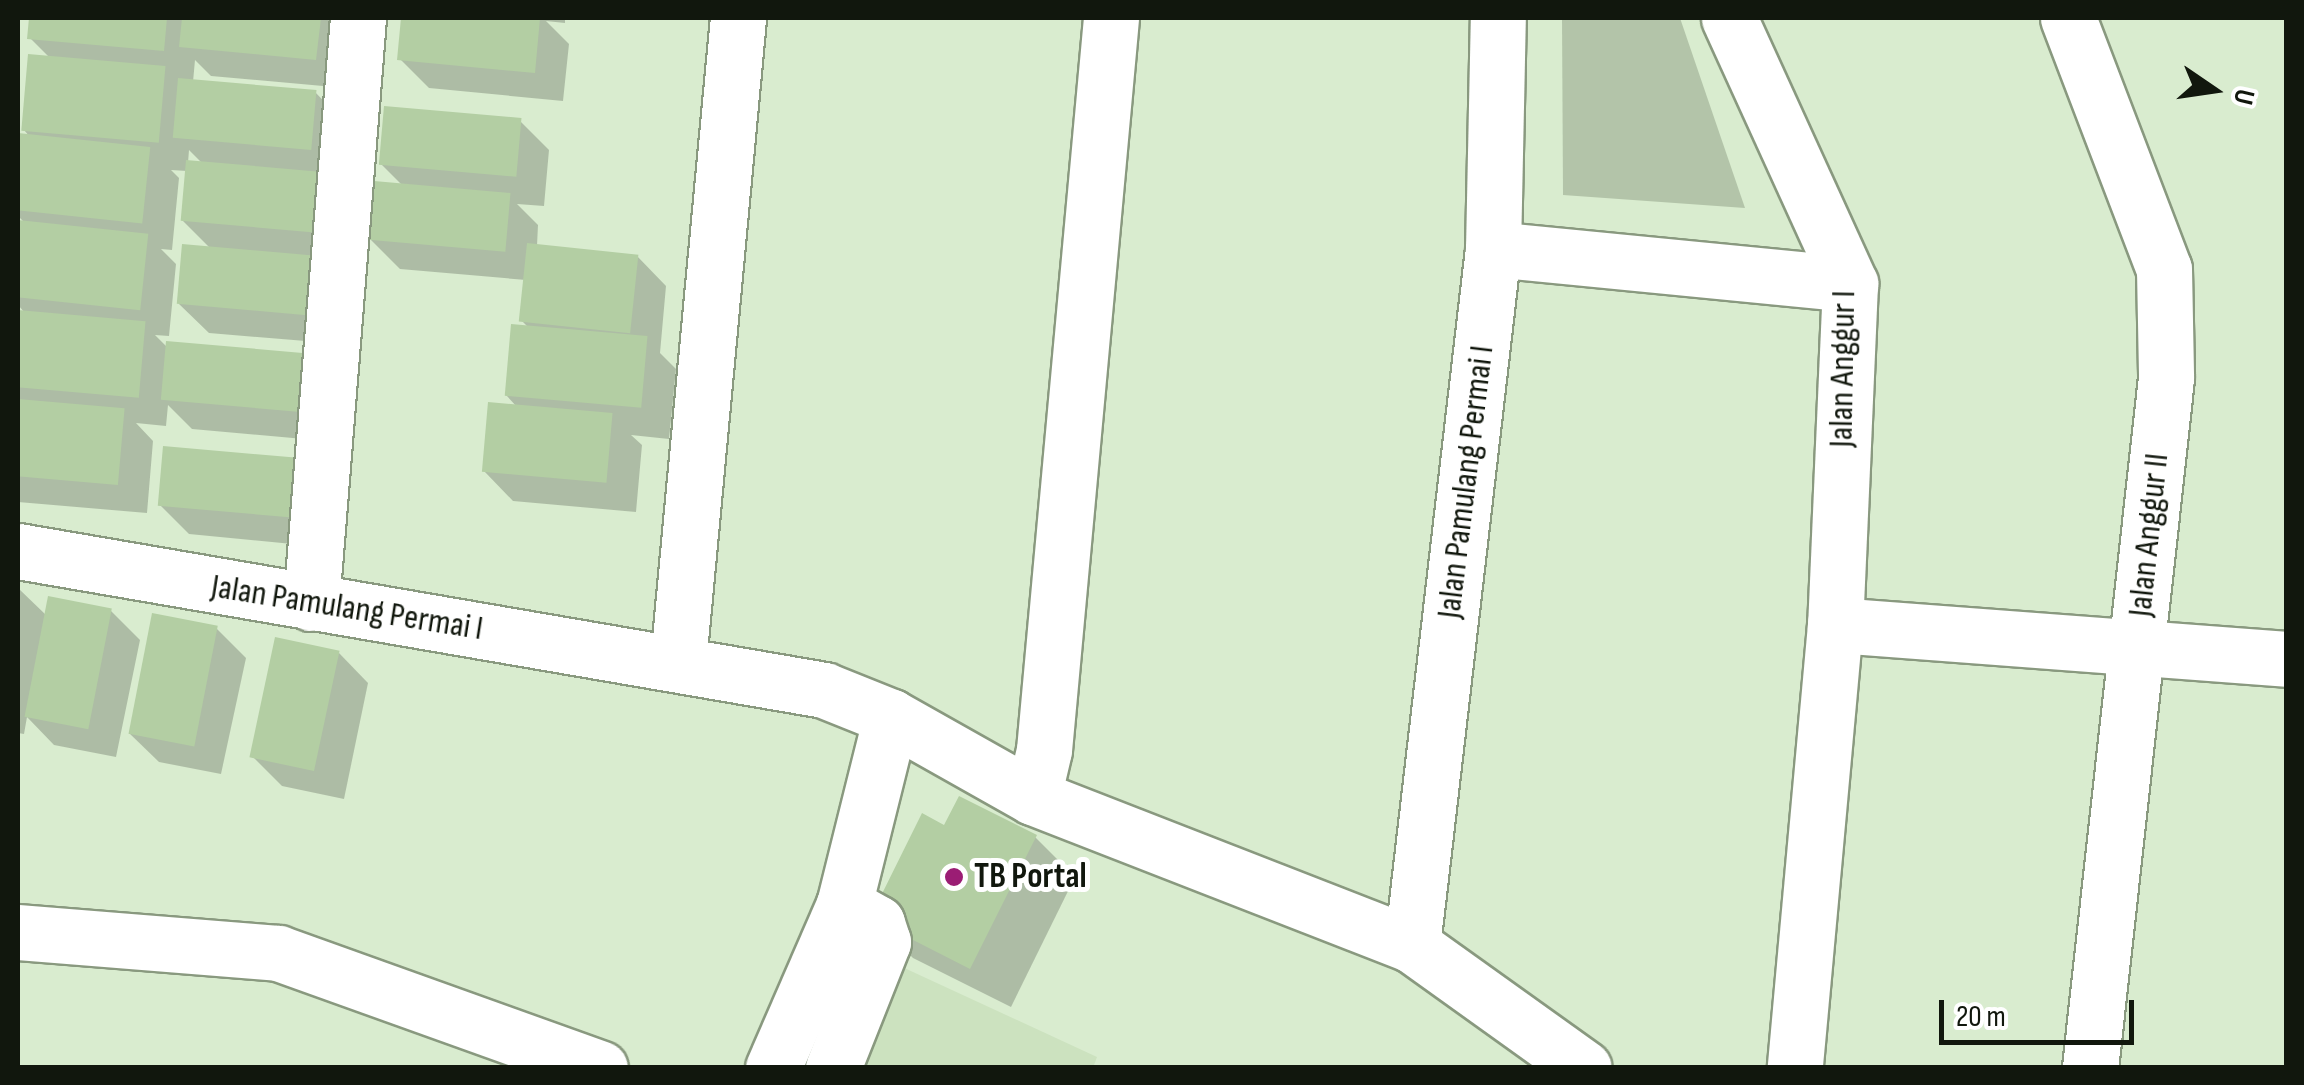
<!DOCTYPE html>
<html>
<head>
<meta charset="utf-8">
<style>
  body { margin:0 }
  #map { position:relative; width:2304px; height:1085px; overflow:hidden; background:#d9eccf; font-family:"Sofia Sans Condensed",sans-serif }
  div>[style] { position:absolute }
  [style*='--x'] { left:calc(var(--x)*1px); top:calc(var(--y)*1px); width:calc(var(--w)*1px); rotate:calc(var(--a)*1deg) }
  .built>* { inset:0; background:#cce2bf }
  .green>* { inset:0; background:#b3c4a9 }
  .shadow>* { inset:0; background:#0003 }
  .building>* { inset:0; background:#b3cea3; transform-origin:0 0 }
  .roads { filter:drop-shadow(2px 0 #89997f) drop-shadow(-2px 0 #89997f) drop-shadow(0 2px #89997f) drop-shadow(0 -2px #89997f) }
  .minor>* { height:55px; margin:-27.5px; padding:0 27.5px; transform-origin:27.5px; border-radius:27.5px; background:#fff }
  .dots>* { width:28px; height:28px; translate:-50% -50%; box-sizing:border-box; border:5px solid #fff; border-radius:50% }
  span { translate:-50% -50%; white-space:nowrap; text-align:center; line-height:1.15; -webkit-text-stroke:10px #fff; paint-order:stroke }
  .street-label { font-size:35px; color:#11170d }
  .poi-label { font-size:35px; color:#11170d; font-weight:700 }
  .left { translate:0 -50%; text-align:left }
  .frame { position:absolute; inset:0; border:20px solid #11170d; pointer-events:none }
  .north { position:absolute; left:2164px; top:40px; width:100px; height:100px; -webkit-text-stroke:8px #fff; paint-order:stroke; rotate:103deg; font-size:28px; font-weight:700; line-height:40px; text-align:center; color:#11170d }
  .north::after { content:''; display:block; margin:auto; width:35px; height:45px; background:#11170d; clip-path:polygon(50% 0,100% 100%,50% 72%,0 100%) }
  .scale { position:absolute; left:1939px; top:1000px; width:195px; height:45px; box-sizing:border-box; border:5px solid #11170d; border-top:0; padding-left:12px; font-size:30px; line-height:35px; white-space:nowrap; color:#11170d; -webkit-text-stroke:8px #fff; paint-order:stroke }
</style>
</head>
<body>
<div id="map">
  <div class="built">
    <div style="clip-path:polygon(874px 954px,1097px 1057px,1093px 1068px,826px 1068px)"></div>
  </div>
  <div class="green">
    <div style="clip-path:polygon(1562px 18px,1680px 18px,1745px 208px,1563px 195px)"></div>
  </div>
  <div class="shadow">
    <div style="clip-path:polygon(evenodd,31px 18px,336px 18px,345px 88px,211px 76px,195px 60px,193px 82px,315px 92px,344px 122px,342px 344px,209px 333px,179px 304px,211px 249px,182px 220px,187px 171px,171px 170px,179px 178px,172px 250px,161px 249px,176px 264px,169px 336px,155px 335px,168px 348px,302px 355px,331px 384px,326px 441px,192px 429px,168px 405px,166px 426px,136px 423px,153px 441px,147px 513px,18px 502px,18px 312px,25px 313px,18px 305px,18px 223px,25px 223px,18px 216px,18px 136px,30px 137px,24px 130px,51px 59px,30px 38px,31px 18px,189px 150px,204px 165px,188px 163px,189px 150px)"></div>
    <div style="clip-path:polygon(404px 18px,565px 18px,565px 23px,546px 21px,569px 44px,563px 101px,429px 88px,400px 59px)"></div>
    <div style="clip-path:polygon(520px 121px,549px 150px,544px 206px,517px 204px,538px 225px,537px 246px,637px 256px,666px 286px,660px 353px,676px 369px,669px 439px,631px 435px,642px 445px,636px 512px,513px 501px,484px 471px,517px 407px,506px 395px,529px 328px,522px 321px,526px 280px,400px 269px,370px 239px,403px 186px,381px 164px)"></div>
    <div style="clip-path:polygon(299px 462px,323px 547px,189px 534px,160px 505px)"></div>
    <div style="clip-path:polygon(18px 588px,46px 615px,111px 611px,140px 640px,116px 757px,54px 745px,27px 717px,24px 734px,18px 733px)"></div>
    <div style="clip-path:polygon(216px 628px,246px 658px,221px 774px,159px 762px,129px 733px)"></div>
    <div style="clip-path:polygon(339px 653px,368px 683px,344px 799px,282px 786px,252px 756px)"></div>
    <div style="clip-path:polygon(945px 828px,1035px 837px,1075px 877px,1011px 1007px,913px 958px,873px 918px)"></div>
  </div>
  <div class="building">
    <div style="clip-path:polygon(29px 18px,167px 18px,164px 51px,27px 39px)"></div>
    <div style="clip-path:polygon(182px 18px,321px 18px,316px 60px,179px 47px)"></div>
    <div style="clip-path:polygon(401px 18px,540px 18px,535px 73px,397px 60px)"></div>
    <div style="left:28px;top:54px;width:138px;height:77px;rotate:5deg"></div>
    <div style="left:178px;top:78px;width:139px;height:60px;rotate:5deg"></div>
    <div style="left:384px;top:106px;width:138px;height:59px;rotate:5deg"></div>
    <div style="left:18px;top:133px;width:133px;height:77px;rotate:6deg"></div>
    <div style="left:186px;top:160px;width:137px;height:61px;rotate:5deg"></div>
    <div style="left:374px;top:181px;width:137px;height:59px;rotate:5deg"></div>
    <div style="left:18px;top:220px;width:131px;height:77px;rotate:6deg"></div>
    <div style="left:527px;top:243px;width:112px;height:79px;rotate:6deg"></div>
    <div style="left:182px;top:244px;width:139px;height:60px;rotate:5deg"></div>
    <div style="left:18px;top:310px;width:128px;height:77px;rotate:5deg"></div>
    <div style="left:511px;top:324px;width:137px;height:72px;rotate:5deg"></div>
    <div style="left:166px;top:341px;width:137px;height:59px;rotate:5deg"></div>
    <div style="left:18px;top:399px;width:107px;height:77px;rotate:5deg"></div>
    <div style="left:488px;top:402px;width:125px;height:70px;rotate:5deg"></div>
    <div style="left:163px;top:446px;width:138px;height:60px;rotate:5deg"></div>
    <div style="left:48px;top:596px;width:65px;height:123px;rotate:11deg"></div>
    <div style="left:152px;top:613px;width:67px;height:123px;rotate:11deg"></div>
    <div style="left:275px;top:637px;width:66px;height:123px;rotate:12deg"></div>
    <div style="clip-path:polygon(959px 796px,1037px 835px,970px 969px,870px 918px,922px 813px,944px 825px)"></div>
  </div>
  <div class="roads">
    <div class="minor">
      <div style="--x:1729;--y:18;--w:292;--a:65.5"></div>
      <div style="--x:1850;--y:284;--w:341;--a:92.5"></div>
      <div style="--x:1835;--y:625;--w:445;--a:95.2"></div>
      <div style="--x:2068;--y:18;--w:269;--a:69.1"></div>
      <div style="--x:2164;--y:269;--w:109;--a:88.9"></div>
      <div style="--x:2166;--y:378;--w:694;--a:96.29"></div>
      <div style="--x:1493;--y:249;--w:359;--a:5.6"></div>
      <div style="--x:18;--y:551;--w:818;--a:9.78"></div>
      <div style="--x:824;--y:690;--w:72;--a:21.9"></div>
      <div style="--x:891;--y:717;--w:163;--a:29.4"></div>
      <div style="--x:1033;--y:797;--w:407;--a:21.3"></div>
      <div style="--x:1412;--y:945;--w:211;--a:35.6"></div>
      <div style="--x:311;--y:603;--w:587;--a:-85.41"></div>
      <div style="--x:1835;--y:625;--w:452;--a:4.3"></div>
      <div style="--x:678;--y:661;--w:646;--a:-84.67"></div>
      <div style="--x:1033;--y:797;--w:48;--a:-76.8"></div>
      <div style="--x:1044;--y:750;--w:735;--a:-84.77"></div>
      <div style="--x:18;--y:932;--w:261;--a:4.6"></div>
      <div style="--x:278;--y:953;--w:342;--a:19.7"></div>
      <div style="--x:1412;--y:945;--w:701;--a:-83.36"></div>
      <div style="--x:1493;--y:249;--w:231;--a:-88.8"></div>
      <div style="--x:773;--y:1068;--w:178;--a:-66.5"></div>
      <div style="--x:844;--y:905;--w:194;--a:-76"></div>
      <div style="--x:833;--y:1068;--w:136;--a:-68.4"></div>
      <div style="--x:883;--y:942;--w:20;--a:-108"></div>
      <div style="--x:877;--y:923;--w:38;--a:-151"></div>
    </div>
  </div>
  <div class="dots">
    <div style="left:954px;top:877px;background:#9b1d74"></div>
  </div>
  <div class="street-label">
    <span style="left:1843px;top:369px;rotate:-89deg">Jalan Anggur I</span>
    <span style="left:1466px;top:482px;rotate:-83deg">Jalan Pamulang Permai I</span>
    <span style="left:2149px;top:535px;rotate:-84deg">Jalan Anggur II</span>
    <span style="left:347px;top:608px;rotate:9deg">Jalan Pamulang Permai I</span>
  </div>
  <div class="poi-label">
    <span class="left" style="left:974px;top:877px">TB Portal</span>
  </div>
  <div class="frame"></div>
  <div class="north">U</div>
  <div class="scale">20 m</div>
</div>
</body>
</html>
